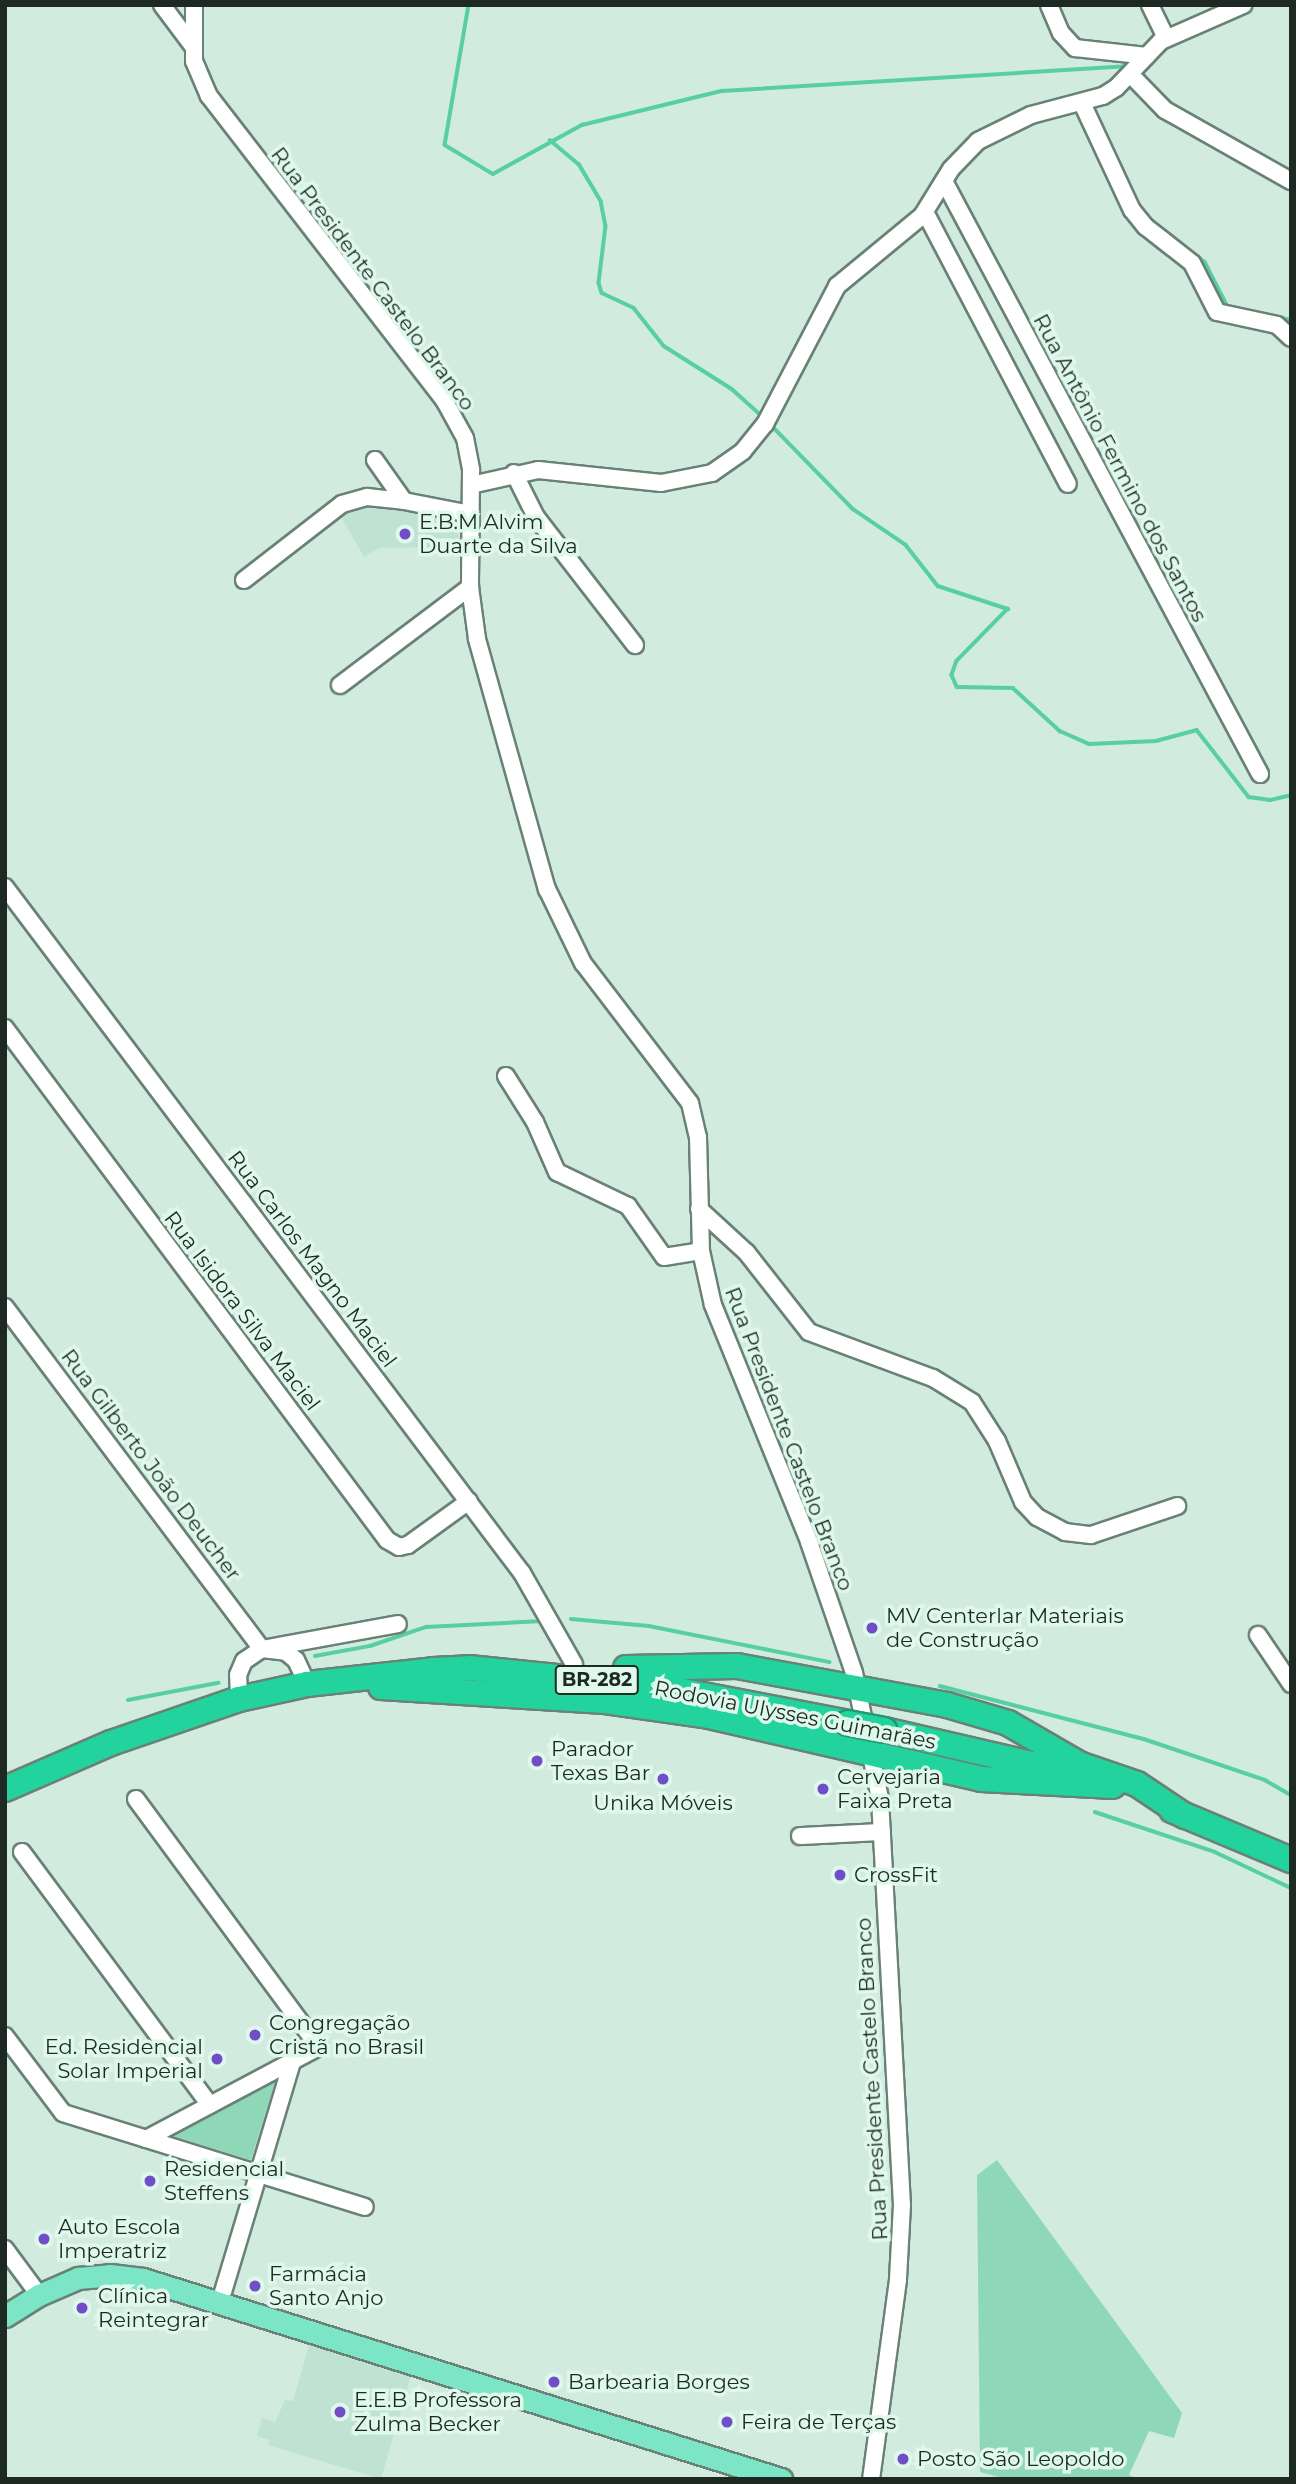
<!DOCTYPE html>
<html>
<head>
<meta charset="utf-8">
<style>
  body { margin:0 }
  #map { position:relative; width:1296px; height:2484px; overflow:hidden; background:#d1ebdf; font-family:Montserrat,sans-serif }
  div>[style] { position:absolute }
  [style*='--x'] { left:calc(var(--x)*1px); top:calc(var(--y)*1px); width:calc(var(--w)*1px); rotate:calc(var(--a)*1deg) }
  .built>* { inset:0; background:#c0e2d2 }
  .green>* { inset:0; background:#8ed8b8 }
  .stream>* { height:3.5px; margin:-1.75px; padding:0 1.75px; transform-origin:1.75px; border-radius:1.75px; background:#57cfa3 }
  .roads { filter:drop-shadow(2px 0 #698176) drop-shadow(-2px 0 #698176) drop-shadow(0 2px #698176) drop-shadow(0 -2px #698176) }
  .minor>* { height:16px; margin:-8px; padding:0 8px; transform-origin:8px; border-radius:8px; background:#fff }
  .major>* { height:21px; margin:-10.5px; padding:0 10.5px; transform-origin:10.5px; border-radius:10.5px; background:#7be5c5 }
  .highway>* { height:24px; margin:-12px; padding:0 12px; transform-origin:12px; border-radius:12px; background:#23d39e }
  .bridges { filter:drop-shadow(2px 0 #229873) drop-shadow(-2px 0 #229873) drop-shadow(0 2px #229873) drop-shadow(0 -2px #229873) }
  .highway-bridge>* { height:24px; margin:-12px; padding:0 12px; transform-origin:12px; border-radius:12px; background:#23d39e }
  .dots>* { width:19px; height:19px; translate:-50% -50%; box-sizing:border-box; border:4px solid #def9ec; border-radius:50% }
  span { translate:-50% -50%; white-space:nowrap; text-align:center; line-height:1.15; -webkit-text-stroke:7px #def9ec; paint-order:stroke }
  .shield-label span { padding:2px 5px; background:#def9ec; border:2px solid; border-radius:5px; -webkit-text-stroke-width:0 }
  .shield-label { font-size:19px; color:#1f2924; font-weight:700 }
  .street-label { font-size:21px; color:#1f2924 }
  .poi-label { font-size:21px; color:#1f2924 }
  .left { translate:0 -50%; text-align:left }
  .right { translate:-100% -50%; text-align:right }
  .frame { position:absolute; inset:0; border:7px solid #1f2924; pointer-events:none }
</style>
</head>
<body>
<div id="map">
  <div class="built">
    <div style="clip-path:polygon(353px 501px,459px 517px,459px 547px,379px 548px,364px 557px,337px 509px)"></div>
    <div style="clip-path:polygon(311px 2339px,412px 2372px,381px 2479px,268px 2445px,269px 2440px,257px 2436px,262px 2418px,275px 2422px,285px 2400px,293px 2401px)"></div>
  </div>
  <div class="green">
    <div style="clip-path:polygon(275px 2082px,251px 2160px,173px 2136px)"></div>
    <div style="clip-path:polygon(997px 2160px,1182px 2413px,1174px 2438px,1149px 2431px,1129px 2475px,1138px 2479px,1006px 2479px,980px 2472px,977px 2175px)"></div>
  </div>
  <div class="stream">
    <div style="--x:469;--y:5;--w:142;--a:99.7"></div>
    <div style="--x:445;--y:145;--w:56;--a:31.1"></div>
    <div style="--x:493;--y:174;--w:102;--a:-28.8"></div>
    <div style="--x:582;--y:125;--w:144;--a:-13.7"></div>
    <div style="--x:722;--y:91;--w:404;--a:-3.5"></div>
    <div style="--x:550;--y:140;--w:38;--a:40"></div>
    <div style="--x:579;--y:164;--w:43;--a:59.3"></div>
    <div style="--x:601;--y:201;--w:25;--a:79"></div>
    <div style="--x:606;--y:226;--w:57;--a:97"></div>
    <div style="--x:599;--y:283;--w:10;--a:73"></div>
    <div style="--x:602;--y:293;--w:35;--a:25"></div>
    <div style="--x:634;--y:308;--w:48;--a:51.7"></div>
    <div style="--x:664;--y:346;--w:80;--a:32.3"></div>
    <div style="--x:732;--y:389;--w:40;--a:42"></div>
    <div style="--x:1165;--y:232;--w:50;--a:36.9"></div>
    <div style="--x:1205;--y:262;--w:51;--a:62.9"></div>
    <div style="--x:1228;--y:307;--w:64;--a:11.7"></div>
    <div style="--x:775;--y:429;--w:112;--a:45.7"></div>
    <div style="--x:853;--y:509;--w:64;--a:34.2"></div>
    <div style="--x:906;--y:545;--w:52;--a:52"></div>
    <div style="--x:938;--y:586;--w:74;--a:18.2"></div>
    <div style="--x:1008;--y:609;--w:73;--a:134.4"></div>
    <div style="--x:957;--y:661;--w:15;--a:110"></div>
    <div style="--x:952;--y:675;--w:13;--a:67"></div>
    <div style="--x:957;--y:687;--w:56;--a:1"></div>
    <div style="--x:1013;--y:688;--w:64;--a:42.5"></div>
    <div style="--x:1060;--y:731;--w:32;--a:24"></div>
    <div style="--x:1089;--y:744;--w:67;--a:-2.6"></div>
    <div style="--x:1156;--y:741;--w:42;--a:-15"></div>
    <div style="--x:1197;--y:730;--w:85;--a:52.2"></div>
    <div style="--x:1249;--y:797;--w:21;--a:8"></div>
    <div style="--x:1270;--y:800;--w:22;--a:-13"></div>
    <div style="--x:571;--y:1619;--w:78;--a:5.1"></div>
    <div style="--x:649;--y:1626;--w:184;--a:11.3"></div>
    <div style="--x:315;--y:1656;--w:56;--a:-10.3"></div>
    <div style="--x:370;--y:1646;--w:59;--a:-18.7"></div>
    <div style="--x:426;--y:1627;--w:117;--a:-2.9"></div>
    <div style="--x:940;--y:1686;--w:211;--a:14.6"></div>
    <div style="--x:1144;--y:1739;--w:128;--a:18.7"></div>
    <div style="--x:1265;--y:1780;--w:30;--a:30"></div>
    <div style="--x:128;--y:1700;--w:92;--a:-10.7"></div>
    <div style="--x:1095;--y:1812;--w:126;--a:18.4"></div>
    <div style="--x:1215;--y:1852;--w:84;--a:25.3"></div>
  </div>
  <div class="roads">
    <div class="minor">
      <div style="--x:162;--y:5;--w:50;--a:53.1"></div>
      <div style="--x:194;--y:5;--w:56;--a:90"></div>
      <div style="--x:194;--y:61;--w:38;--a:67"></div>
      <div style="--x:209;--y:96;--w:384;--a:52.3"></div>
      <div style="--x:444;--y:400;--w:43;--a:61.1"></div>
      <div style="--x:465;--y:438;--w:33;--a:79"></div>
      <div style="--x:471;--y:470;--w:117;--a:90.5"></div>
      <div style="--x:470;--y:587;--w:52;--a:82.3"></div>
      <div style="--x:477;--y:639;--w:260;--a:74.4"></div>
      <div style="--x:547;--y:889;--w:82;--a:64.1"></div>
      <div style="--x:583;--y:963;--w:176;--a:52.6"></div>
      <div style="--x:690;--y:1103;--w:35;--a:77"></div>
      <div style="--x:698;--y:1137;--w:114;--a:88.5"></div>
      <div style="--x:701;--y:1251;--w:55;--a:77.5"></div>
      <div style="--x:713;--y:1305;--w:256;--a:67.9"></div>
      <div style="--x:809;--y:1542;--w:139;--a:71"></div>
      <div style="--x:854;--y:1673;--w:129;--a:78.3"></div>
      <div style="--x:880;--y:1799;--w:407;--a:86.9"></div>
      <div style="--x:902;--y:2205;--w:75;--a:93.1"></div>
      <div style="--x:898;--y:2280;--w:201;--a:97.7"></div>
      <div style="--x:1049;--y:5;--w:30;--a:67"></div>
      <div style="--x:1061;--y:33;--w:21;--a:47"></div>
      <div style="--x:1075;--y:48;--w:72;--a:6.3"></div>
      <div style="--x:1150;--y:5;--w:37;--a:64"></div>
      <div style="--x:1130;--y:74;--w:50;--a:45.8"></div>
      <div style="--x:1165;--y:110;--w:145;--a:29.4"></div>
      <div style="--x:1082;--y:103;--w:118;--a:65"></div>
      <div style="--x:1132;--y:210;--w:22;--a:51"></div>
      <div style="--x:1146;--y:227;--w:58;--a:38"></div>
      <div style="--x:1192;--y:263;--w:55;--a:63"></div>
      <div style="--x:1217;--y:312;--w:61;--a:12.2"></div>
      <div style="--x:1277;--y:325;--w:19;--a:43"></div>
      <div style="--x:944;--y:181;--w:672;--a:61.95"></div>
      <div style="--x:925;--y:212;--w:307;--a:62.3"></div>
      <div style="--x:375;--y:460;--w:50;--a:54.7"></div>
      <div style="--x:404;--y:501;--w:67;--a:11.1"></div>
      <div style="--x:514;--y:473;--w:49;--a:63.4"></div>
      <div style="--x:536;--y:517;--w:162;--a:52.3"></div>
      <div style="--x:471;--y:485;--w:69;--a:-12.6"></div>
      <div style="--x:538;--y:470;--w:124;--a:6"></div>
      <div style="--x:661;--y:483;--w:52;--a:-11.1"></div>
      <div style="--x:712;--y:473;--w:38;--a:-35"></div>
      <div style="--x:743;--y:451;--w:35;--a:-51"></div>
      <div style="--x:765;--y:424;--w:156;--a:-62.4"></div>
      <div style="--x:837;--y:286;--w:110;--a:-39.5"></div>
      <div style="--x:922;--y:216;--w:55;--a:-58.3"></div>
      <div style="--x:951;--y:169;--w:39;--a:-46"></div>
      <div style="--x:978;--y:141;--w:59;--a:-26.1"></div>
      <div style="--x:1031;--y:115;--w:74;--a:-14.8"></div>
      <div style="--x:1103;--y:96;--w:15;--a:-32"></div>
      <div style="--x:1116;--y:88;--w:65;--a:-46.2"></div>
      <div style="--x:1161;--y:41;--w:90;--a:-23.7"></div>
      <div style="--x:244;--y:580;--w:124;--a:-37.8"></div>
      <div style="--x:342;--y:504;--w:26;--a:-16"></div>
      <div style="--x:367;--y:497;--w:37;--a:6"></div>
      <div style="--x:340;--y:685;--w:163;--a:-37"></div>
      <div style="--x:5;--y:887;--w:859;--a:53"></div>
      <div style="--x:522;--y:1573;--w:105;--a:60.3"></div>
      <div style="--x:5;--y:1028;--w:639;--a:53.27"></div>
      <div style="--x:387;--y:1540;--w:14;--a:30"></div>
      <div style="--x:399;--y:1547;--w:9;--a:-13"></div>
      <div style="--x:408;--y:1545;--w:75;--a:-35.8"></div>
      <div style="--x:506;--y:1076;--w:54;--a:57.8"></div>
      <div style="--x:535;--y:1122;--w:55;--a:66.3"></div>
      <div style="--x:557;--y:1172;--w:79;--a:25.6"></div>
      <div style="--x:628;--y:1206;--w:62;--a:54.8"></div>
      <div style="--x:664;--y:1257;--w:37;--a:-9"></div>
      <div style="--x:699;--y:1209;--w:65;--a:42.5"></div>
      <div style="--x:747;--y:1253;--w:100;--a:51.9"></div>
      <div style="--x:809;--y:1332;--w:132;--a:20.4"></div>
      <div style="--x:933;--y:1378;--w:46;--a:31.6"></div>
      <div style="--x:972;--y:1402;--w:46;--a:57.3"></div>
      <div style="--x:997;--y:1441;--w:66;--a:66.9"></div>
      <div style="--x:1023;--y:1502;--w:21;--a:47"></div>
      <div style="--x:1037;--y:1517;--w:32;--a:28"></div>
      <div style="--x:1065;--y:1532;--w:26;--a:7"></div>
      <div style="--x:1091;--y:1535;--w:91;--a:-18.6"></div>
      <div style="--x:5;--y:1307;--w:428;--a:53.1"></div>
      <div style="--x:262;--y:1649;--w:138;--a:-10.4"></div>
      <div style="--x:1258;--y:1635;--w:59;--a:56"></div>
      <div style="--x:239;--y:1699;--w:24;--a:-92"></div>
      <div style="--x:238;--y:1675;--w:15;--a:-67"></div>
      <div style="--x:244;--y:1661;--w:22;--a:-34"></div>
      <div style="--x:262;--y:1649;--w:24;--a:7"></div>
      <div style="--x:286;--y:1652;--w:13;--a:39"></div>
      <div style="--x:296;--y:1660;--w:26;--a:65"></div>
      <div style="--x:136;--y:1799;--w:308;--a:53.6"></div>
      <div style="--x:319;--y:2047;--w:196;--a:152"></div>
      <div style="--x:800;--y:1836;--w:82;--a:-2.8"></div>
      <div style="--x:22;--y:1852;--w:315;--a:53.4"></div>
      <div style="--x:5;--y:2036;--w:96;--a:53"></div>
      <div style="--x:63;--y:2113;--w:316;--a:17.3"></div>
      <div style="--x:5;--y:2249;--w:57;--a:53.5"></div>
      <div style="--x:220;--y:2302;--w:251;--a:-73.3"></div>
    </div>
    <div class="major">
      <div style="--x:5;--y:2316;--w:40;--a:-32"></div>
      <div style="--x:39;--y:2295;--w:43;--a:-23.6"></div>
      <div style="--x:78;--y:2278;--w:32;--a:-5"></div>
      <div style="--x:110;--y:2275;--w:33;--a:7"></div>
      <div style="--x:143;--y:2279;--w:669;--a:17.41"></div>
    </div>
    <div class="highway">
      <div style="--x:626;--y:1668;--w:111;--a:-1"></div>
      <div style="--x:737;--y:1666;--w:214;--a:10.5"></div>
      <div style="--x:947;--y:1705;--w:64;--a:16.4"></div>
      <div style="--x:1008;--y:1723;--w:82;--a:30"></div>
      <div style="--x:1079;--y:1764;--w:61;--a:19"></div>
      <div style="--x:1137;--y:1784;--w:58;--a:33.7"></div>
      <div style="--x:381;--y:1687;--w:224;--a:3.6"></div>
      <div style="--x:605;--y:1701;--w:105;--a:8.2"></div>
      <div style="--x:709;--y:1716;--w:279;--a:13"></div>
      <div style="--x:981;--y:1779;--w:132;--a:3"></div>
      <div style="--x:884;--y:1730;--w:200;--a:13"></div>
      <div style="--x:5;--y:1789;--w:116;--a:-23.5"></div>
      <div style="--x:111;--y:1743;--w:135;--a:-19"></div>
      <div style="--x:239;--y:1699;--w:70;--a:-12.4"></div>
      <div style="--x:307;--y:1684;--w:127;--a:-6.3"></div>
      <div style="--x:433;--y:1670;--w:36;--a:-3"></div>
      <div style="--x:469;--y:1668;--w:199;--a:5.8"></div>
      <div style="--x:667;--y:1688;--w:184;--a:10.9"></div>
      <div style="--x:1172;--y:1810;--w:129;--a:22.8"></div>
    </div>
  </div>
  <div class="bridges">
    <div class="highway-bridge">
      <div style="--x:848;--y:1723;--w:37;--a:11"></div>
    </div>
  </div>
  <div class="dots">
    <div style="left:405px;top:534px;background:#704ec7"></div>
    <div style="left:872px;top:1628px;background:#704ec7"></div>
    <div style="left:537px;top:1761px;background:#704ec7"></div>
    <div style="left:663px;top:1779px;background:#704ec7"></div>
    <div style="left:823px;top:1789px;background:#704ec7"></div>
    <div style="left:840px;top:1875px;background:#704ec7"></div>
    <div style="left:255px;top:2035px;background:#704ec7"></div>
    <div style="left:217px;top:2059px;background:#704ec7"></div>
    <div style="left:150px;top:2181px;background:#704ec7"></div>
    <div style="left:44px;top:2239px;background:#704ec7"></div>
    <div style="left:255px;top:2286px;background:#704ec7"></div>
    <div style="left:82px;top:2308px;background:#704ec7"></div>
    <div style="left:554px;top:2382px;background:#704ec7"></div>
    <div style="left:340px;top:2412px;background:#704ec7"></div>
    <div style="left:727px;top:2422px;background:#704ec7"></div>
    <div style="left:903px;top:2459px;background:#704ec7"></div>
  </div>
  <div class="shield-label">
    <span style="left:597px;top:1680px">BR-282</span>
  </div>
  <div class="street-label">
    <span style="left:373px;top:279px;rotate:53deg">Rua Presidente Castelo Branco</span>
    <span style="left:1120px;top:468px;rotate:62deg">Rua Antônio Fermino dos Santos</span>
    <span style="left:312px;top:1259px;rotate:53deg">Rua Carlos Magno Maciel</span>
    <span style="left:242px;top:1311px;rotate:53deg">Rua Isidora Silva Maciel</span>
    <span style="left:789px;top:1439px;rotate:69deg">Rua Presidente Castelo Branco</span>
    <span style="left:151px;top:1465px;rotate:53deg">Rua Gilberto João Deucher</span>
    <span style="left:795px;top:1715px;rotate:11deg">Rodovia Ulysses Guimarães</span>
    <span style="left:872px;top:2079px;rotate:-93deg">Rua Presidente Castelo Branco</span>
  </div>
  <div class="poi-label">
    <span class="left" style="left:419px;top:534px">E.B.M Alvim<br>Duarte da Silva</span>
    <span class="left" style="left:886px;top:1628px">MV Centerlar Materiais<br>de Construção</span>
    <span class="left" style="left:551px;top:1761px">Parador<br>Texas Bar</span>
    <span class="left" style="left:837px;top:1789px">Cervejaria<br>Faixa Preta</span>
    <span style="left:663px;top:1803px">Unika Móveis</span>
    <span class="left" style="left:854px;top:1875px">CrossFit</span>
    <span class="left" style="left:269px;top:2035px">Congregação<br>Cristã no Brasil</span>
    <span class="right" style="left:203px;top:2059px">Ed. Residencial<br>Solar Imperial</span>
    <span class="left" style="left:164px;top:2181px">Residencial<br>Steffens</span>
    <span class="left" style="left:58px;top:2239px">Auto Escola<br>Imperatriz</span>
    <span class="left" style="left:269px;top:2286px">Farmácia<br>Santo Anjo</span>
    <span class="left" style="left:98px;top:2308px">Clínica<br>Reintegrar</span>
    <span class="left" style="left:568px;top:2382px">Barbearia Borges</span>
    <span class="left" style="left:354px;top:2412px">E.E.B Professora<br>Zulma Becker</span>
    <span class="left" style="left:741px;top:2422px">Feira de Terças</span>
    <span class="left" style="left:917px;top:2459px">Posto São Leopoldo</span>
  </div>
  <div class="frame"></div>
</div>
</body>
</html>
